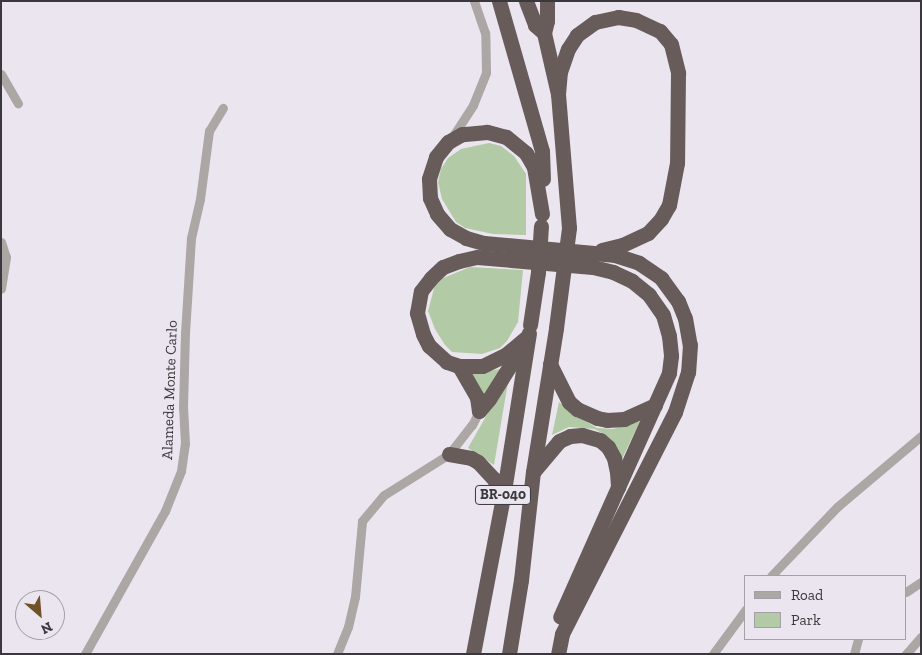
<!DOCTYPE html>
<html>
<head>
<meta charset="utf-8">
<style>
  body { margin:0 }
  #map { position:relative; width:922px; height:655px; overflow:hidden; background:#ebe5ef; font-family:"Zilla Slab",serif }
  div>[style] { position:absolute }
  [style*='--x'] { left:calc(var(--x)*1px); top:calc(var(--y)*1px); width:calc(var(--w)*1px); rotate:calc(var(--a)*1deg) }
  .green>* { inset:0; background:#b2caa5 }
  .minor>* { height:9px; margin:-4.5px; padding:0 4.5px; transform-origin:4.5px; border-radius:4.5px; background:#aca6a5 }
  .motorway>* { height:15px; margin:-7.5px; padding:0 7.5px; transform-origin:7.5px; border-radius:7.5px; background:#675c5a }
  .motorway-bridge>* { height:15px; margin:-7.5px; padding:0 7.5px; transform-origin:7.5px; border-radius:7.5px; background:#675c5a }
  span { translate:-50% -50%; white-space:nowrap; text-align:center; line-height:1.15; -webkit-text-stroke:5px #ebe5ef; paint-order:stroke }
  .shield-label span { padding:1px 4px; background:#ebe5ef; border:1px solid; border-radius:4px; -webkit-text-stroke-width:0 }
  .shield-label { font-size:14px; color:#3a383c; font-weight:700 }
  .street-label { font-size:15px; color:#3a383c }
  .frame { position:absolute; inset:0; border:2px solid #3a383c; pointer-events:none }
  .legend { position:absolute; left:744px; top:575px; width:162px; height:65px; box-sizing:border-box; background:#ebe5ef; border:1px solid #a4a0a7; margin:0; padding:6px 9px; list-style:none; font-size:15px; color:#3a383c }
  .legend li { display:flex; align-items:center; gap:10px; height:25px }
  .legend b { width:25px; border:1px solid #a4a0a7 }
  .north { position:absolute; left:15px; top:590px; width:50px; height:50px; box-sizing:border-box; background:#ebe5ef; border:1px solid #a4a0a7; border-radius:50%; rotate:153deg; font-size:14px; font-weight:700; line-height:20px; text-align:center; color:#3a383c }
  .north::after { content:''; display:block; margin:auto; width:18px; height:22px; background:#715127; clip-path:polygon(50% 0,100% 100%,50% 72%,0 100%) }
</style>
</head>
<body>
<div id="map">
  <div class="green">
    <div style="clip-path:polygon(489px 143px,501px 146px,514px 156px,526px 174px,526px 235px,493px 234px,465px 228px,456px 222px,442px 199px,438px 182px,441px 169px,448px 158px,461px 149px)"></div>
    <div style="clip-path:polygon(470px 267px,523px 270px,518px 322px,507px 341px,500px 348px,482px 354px,452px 352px,445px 345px,435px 329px,428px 311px,435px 285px,441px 279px)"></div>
    <div style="clip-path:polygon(500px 369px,484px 396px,472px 374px)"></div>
    <div style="clip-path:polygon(506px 381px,508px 382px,494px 465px,468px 448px)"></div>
    <div style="clip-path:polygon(559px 402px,572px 413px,597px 428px,613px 429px,640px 421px,620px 463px,613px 444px,602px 433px,594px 429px,569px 427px,552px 435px)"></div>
  </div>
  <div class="minor">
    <div style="--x:1;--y:74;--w:34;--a:60"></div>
    <div style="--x:453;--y:136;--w:37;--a:-57"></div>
    <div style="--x:473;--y:105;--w:35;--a:-68"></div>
    <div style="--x:486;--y:72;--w:39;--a:-91"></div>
    <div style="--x:485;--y:33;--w:34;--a:-109"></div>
    <div style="--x:1;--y:242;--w:16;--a:72"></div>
    <div style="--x:6;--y:257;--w:32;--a:99"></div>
    <div style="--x:771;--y:576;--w:95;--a:-46.3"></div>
    <div style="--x:837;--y:507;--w:110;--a:-40.2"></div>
    <div style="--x:906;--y:592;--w:18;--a:-34"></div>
    <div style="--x:85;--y:654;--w:164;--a:-60.8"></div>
    <div style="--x:165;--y:511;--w:43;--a:-68.2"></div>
    <div style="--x:181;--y:471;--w:27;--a:-82"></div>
    <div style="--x:185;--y:444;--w:36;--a:-93"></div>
    <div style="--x:183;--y:408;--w:75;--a:-88.5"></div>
    <div style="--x:185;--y:333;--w:95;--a:-86.4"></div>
    <div style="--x:191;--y:238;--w:40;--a:-77"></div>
    <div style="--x:200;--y:199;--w:69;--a:-82.5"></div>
    <div style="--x:209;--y:131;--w:27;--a:-59"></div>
    <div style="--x:337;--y:654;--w:29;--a:-68"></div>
    <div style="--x:348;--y:627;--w:31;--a:-77"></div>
    <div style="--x:355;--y:597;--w:76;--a:-84.7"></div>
    <div style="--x:362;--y:521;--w:34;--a:-50"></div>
    <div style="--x:384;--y:495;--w:77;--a:-32.2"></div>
    <div style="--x:449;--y:454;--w:37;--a:-52"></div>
    <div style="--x:472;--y:425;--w:16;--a:-63"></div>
    <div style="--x:713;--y:654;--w:56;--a:-53.7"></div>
    <div style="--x:854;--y:654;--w:16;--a:-75"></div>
    <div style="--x:906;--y:654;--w:23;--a:-49"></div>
  </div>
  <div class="motorway">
    <div style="--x:499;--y:1;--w:156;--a:74"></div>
    <div style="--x:542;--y:151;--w:28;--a:88"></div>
    <div style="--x:526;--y:1;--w:26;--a:69"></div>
    <div style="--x:535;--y:25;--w:12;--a:42"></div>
    <div style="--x:544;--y:33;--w:63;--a:77.1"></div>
    <div style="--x:558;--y:94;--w:134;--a:85.3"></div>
    <div style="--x:544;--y:33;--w:12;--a:-76"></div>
    <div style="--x:547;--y:21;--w:20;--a:-90"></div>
    <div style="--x:558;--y:94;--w:22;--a:-85"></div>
    <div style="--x:560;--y:72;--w:24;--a:-71"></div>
    <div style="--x:568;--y:49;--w:17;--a:-57"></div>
    <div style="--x:577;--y:35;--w:22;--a:-36"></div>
    <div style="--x:595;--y:22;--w:24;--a:-12"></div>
    <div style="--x:618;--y:17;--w:18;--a:9"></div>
    <div style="--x:636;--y:20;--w:26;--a:25"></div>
    <div style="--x:660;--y:31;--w:17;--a:50"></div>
    <div style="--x:671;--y:44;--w:30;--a:76"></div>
    <div style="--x:678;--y:73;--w:90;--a:90.6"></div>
    <div style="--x:677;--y:163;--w:43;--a:100.8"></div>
    <div style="--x:669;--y:205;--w:16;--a:120"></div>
    <div style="--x:661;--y:219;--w:19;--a:133"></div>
    <div style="--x:648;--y:233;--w:29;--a:155"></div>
    <div style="--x:622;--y:245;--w:21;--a:166"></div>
    <div style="--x:542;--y:214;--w:48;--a:-99.7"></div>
    <div style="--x:534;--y:167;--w:16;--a:-120"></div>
    <div style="--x:526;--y:153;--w:26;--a:-141"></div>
    <div style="--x:506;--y:137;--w:20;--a:-165"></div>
    <div style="--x:487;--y:132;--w:25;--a:175"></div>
    <div style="--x:462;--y:134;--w:16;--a:150"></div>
    <div style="--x:448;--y:142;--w:19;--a:129"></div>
    <div style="--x:436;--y:157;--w:23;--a:108"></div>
    <div style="--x:429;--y:179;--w:19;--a:87"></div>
    <div style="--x:430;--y:198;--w:17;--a:66"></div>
    <div style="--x:437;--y:214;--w:20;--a:49"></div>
    <div style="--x:450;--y:229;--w:18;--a:29"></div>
    <div style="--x:466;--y:238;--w:19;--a:16"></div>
    <div style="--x:484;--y:243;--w:132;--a:5.2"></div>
    <div style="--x:615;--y:255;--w:25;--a:18"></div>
    <div style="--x:639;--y:263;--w:27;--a:34"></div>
    <div style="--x:661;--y:278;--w:29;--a:54"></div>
    <div style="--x:678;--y:301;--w:18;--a:68"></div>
    <div style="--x:685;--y:318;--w:27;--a:80"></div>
    <div style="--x:690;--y:345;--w:27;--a:94"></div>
    <div style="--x:688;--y:372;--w:42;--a:108"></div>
    <div style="--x:675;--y:412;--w:249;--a:117"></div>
    <div style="--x:562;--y:634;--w:20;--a:101"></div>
    <div style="--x:528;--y:336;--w:30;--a:140"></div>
    <div style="--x:505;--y:355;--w:25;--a:154"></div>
    <div style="--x:482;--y:366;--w:23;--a:180"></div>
    <div style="--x:459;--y:366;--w:13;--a:-162"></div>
    <div style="--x:447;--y:362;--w:24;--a:-138"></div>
    <div style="--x:429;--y:346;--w:13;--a:-117"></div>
    <div style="--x:423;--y:334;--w:22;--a:-106"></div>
    <div style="--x:417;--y:313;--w:22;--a:-80"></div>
    <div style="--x:421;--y:291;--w:16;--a:-52"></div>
    <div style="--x:431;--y:278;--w:16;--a:-43"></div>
    <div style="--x:443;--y:267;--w:17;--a:-21"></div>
    <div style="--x:459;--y:261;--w:18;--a:-13"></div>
    <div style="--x:477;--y:257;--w:116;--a:4.9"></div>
    <div style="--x:593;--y:267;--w:21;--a:14"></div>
    <div style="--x:613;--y:272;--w:21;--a:25"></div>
    <div style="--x:632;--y:281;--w:22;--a:39"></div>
    <div style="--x:649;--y:295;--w:24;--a:55"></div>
    <div style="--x:663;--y:315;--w:22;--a:74"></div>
    <div style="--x:669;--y:336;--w:20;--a:84"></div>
    <div style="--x:671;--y:356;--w:17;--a:97"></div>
    <div style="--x:669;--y:373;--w:125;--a:114.1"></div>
    <div style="--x:550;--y:364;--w:42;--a:63.4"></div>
    <div style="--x:569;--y:402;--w:11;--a:41"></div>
    <div style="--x:577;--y:409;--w:22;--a:24"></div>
    <div style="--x:597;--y:418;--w:10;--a:11"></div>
    <div style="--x:607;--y:420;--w:17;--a:-3"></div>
    <div style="--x:624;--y:419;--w:34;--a:-24"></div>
    <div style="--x:459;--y:366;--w:36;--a:60"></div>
    <div style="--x:477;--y:397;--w:14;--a:82"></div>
    <div style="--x:479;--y:411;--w:16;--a:-50"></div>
    <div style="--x:489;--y:399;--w:60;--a:-57.9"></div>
    <div style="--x:449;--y:454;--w:22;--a:10"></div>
    <div style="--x:471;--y:458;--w:8;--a:30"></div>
    <div style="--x:478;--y:462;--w:23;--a:47"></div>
    <div style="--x:494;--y:479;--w:20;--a:63"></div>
    <div style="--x:534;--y:471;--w:39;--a:-50"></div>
    <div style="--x:559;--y:441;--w:12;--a:-24"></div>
    <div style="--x:570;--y:436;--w:12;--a:-5"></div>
    <div style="--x:582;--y:435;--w:19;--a:16"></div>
    <div style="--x:600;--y:440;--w:11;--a:41"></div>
    <div style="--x:608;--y:447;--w:13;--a:61"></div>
    <div style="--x:614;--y:458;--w:14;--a:78"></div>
    <div style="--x:617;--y:472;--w:15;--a:86"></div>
    <div style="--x:618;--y:487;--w:142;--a:114"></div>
    <div style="--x:473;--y:654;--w:160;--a:-79.2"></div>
    <div style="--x:503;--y:497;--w:166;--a:-81"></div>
    <div style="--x:509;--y:654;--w:75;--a:-80.8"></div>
    <div style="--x:521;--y:580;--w:109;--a:-83.7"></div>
    <div style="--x:533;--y:472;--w:146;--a:-80.9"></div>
  </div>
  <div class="motorway-bridge">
    <div style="--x:530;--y:325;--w:54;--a:-81.4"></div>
    <div style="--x:538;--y:272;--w:46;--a:-86.3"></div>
    <div style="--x:556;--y:328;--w:101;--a:-82.6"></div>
  </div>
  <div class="shield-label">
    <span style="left:503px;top:495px">BR-040</span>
  </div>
  <div class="street-label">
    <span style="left:170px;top:390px;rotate:-88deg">Alameda Monte Carlo</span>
  </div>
  <div class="frame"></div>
  <ul class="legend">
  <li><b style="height:6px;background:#aca6a5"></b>Road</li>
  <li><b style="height:14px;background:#b2caa5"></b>Park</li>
  </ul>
  <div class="north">N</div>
</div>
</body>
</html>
